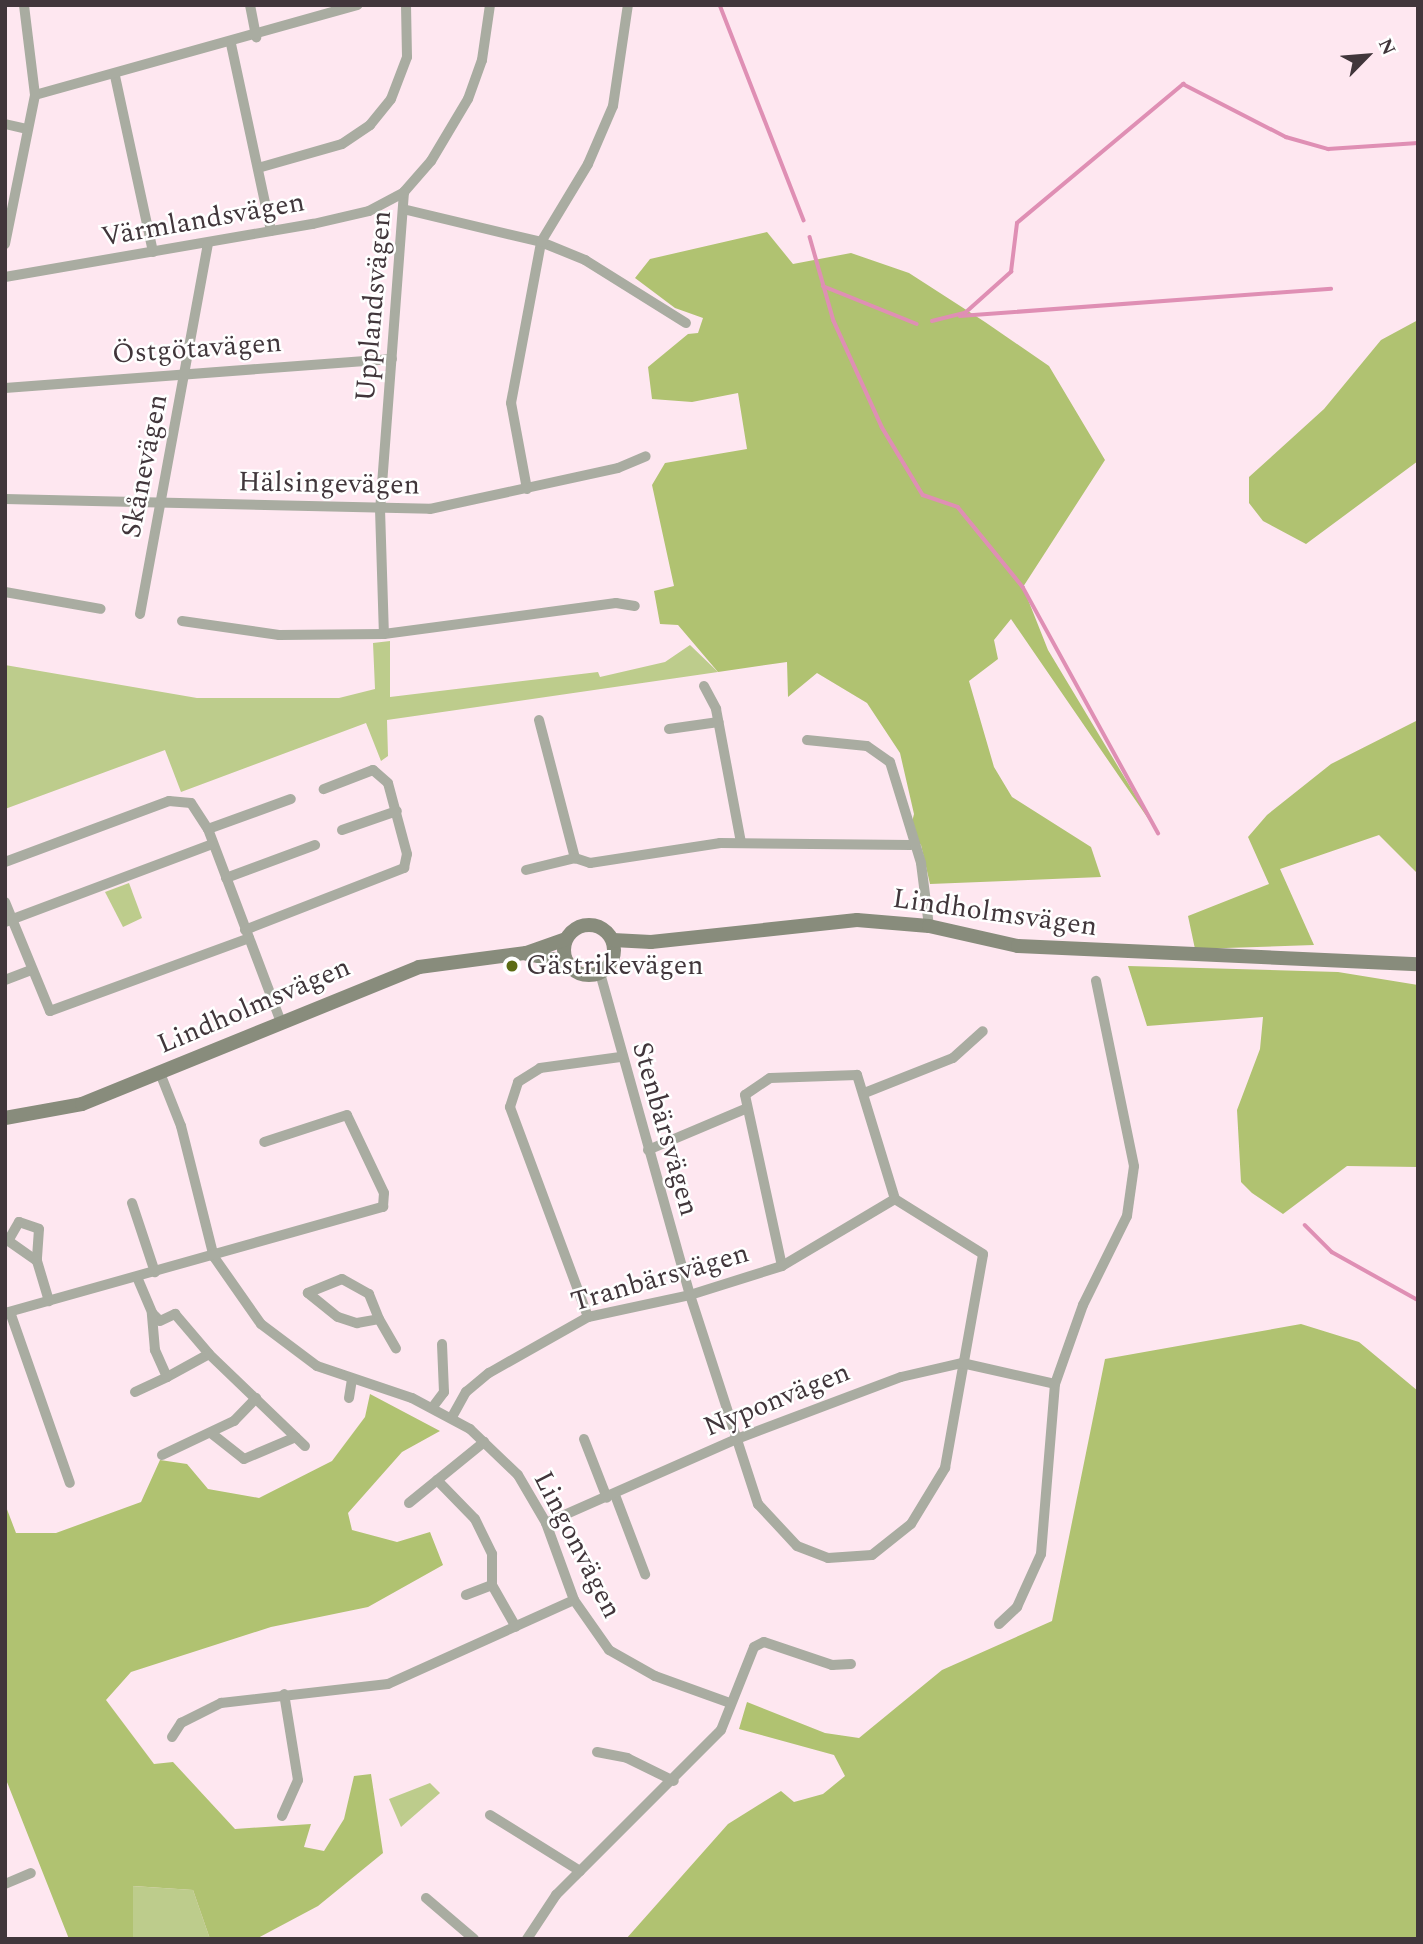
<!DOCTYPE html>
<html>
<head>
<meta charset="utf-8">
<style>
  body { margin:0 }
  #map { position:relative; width:1423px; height:1944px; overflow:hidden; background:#fee7f0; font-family:Spectral,serif }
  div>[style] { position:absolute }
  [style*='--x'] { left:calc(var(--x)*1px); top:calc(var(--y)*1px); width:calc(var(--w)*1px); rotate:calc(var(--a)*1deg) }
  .green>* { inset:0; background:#bdcc8c }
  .forest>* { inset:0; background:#b0c271 }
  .stream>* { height:3.5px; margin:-1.75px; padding:0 1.75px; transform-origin:1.75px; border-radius:1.75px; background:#df8fb4 }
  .minor>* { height:10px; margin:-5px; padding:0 5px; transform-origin:5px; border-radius:5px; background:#a9aca1 }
  .secondary>* { height:14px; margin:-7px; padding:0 7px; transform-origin:7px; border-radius:7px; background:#888c7c }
  .secondary>.ring { margin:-7px; padding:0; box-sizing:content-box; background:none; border:14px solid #888c7c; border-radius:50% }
  .dots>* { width:19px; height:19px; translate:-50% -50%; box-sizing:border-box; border:4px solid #fff; border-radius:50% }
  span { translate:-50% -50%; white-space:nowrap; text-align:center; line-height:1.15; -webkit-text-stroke:5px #fff; paint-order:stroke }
  .street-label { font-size:28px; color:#41363b }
  .poi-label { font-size:28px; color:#41363b }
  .left { translate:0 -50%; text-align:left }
  .frame { position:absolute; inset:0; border:7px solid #41363b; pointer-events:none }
  .north { position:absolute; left:1332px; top:21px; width:70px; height:70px; -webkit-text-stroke:5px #fff; paint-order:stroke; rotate:65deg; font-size:19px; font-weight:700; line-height:28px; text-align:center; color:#41363b }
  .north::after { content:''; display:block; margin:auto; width:24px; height:32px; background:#41363b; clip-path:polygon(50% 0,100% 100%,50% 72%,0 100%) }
</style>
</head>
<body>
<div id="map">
  <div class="green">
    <div style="clip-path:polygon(390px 641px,390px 697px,598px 672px,600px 677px,665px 662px,690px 645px,718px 672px,387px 720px,388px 756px,381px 761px,366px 723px,181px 792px,165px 750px,5px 809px,5px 665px,197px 698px,339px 698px,375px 689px,373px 643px)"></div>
    <div style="clip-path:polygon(129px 883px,142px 918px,123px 927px,105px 892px)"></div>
    <div style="clip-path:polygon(430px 1783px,440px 1793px,401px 1827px,389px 1799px)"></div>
    <div style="clip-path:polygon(132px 1886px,193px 1890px,210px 1939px,133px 1939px)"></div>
  </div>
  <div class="forest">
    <div style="clip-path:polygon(767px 232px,793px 264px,851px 253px,909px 273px,985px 322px,1049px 366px,1105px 460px,1023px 587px,1048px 650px,1158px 833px,1011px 619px,994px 640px,998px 659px,969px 681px,994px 767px,1012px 797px,1091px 847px,1101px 877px,930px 884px,921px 845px,909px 834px,914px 814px,900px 753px,867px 703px,817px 673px,788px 697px,787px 662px,718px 672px,678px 625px,660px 624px,654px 591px,674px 586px,652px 485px,665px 463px,747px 449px,738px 393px,692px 402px,652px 399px,648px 367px,688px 334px,698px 333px,703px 318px,675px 308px,635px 278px,650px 259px)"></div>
    <div style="clip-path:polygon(1418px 320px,1418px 461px,1306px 544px,1263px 521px,1249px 503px,1249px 477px,1324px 409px,1381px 340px)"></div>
    <div style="clip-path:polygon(1418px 720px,1418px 874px,1379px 835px,1280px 869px,1314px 945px,1195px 949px,1188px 916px,1269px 884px,1248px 837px,1267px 815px,1331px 764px)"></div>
    <div style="clip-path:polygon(1128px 966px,1338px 972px,1418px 985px,1418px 1167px,1347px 1166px,1283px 1214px,1252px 1193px,1241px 1182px,1237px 1110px,1260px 1049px,1263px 1017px,1147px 1026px)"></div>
    <div style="clip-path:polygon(1301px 1324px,1359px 1342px,1418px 1391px,1418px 1939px,626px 1939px,728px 1824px,781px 1791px,794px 1802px,823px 1794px,845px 1776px,834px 1755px,739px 1729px,747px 1702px,825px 1733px,859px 1738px,942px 1670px,1052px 1621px,1105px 1359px)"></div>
    <div style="clip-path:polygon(370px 1394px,440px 1431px,402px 1452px,348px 1513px,352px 1530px,397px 1542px,430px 1532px,443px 1565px,368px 1607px,271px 1627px,131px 1672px,106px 1700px,154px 1764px,173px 1762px,235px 1829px,311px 1824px,304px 1847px,324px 1851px,344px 1819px,354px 1776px,371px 1774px,383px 1853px,318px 1906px,256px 1939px,210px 1939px,193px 1890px,133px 1886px,133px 1939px,69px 1939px,5px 1777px,5px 1504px,16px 1533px,56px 1533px,141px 1502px,160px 1460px,187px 1464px,208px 1489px,259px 1498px,332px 1461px,365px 1417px)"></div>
  </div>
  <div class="stream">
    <div style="--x:720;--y:5;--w:231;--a:68.7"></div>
    <div style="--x:810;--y:237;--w:87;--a:74.1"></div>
    <div style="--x:834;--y:321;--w:116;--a:65.6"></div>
    <div style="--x:882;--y:427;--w:79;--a:58.9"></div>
    <div style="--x:923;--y:495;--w:37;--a:19"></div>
    <div style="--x:958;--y:507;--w:103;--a:50.9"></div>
    <div style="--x:1023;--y:587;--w:281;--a:61.2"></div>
    <div style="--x:823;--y:286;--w:101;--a:22"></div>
    <div style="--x:960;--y:316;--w:372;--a:-4.2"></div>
    <div style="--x:932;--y:321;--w:34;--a:-14"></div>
    <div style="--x:965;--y:313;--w:62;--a:-41.7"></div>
    <div style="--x:1011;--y:272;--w:49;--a:-83"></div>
    <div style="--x:1017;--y:223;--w:217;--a:-39.9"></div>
    <div style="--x:1183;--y:84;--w:116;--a:27.2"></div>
    <div style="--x:1286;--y:137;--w:44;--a:15.9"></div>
    <div style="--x:1328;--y:149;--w:90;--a:-3.8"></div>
    <div style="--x:1305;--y:1225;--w:38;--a:45"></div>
    <div style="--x:1332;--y:1252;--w:98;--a:29.2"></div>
  </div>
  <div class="minor">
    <div style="--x:250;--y:5;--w:33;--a:79"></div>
    <div style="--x:490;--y:5;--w:56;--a:98.3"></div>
    <div style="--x:482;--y:60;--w:41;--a:109.7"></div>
    <div style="--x:468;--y:99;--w:72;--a:120.8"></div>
    <div style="--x:431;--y:161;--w:41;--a:131.1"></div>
    <div style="--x:404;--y:192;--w:318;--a:94.3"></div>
    <div style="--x:380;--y:509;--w:125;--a:88.2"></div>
    <div style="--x:384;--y:634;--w:234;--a:-7.6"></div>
    <div style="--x:616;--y:603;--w:19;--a:9"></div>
    <div style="--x:231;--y:44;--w:191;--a:77.9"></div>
    <div style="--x:115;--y:76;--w:180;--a:77.8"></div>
    <div style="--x:35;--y:95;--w:335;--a:-15.6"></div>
    <div style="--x:5;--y:124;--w:23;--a:13"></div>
    <div style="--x:258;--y:168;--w:87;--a:-15.9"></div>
    <div style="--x:342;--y:144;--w:34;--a:-34"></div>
    <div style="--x:370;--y:125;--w:33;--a:-51"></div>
    <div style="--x:391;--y:99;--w:45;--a:-69.1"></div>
    <div style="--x:407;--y:57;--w:52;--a:-91.1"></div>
    <div style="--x:407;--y:210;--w:138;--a:13.4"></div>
    <div style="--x:541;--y:242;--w:48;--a:22.2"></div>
    <div style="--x:585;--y:260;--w:119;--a:32"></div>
    <div style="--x:5;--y:244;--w:152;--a:-78.6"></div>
    <div style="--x:35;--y:95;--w:91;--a:-97"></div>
    <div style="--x:5;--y:277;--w:313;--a:-9.8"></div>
    <div style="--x:313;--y:224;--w:57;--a:-13.1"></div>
    <div style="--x:369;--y:211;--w:40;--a:-28"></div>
    <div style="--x:5;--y:388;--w:388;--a:-4.3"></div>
    <div style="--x:527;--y:489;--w:87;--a:-100.5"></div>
    <div style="--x:511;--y:403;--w:164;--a:-79.4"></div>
    <div style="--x:541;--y:242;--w:91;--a:-58.9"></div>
    <div style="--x:588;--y:164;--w:63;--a:-66.7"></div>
    <div style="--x:613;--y:106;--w:102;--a:-81.6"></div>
    <div style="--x:5;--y:499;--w:425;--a:1.3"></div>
    <div style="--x:430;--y:509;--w:192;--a:-12.3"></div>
    <div style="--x:618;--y:468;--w:30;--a:-23"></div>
    <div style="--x:5;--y:592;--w:97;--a:10"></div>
    <div style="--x:140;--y:614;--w:377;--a:-79.6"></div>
    <div style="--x:182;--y:621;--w:98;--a:8.2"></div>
    <div style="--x:279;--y:635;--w:105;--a:-0.5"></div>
    <div style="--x:704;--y:686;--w:26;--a:62"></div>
    <div style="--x:716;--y:709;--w:135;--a:79.4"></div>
    <div style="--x:539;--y:720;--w:143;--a:75.4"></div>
    <div style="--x:575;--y:858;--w:16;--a:18"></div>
    <div style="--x:590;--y:863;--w:132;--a:-8.7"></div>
    <div style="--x:720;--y:843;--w:191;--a:0.6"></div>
    <div style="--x:669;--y:729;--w:50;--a:-8"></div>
    <div style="--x:807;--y:740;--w:60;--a:5.7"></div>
    <div style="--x:867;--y:746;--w:28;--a:35"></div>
    <div style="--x:890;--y:762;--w:106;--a:72.9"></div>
    <div style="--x:921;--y:863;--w:64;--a:82.8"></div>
    <div style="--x:208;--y:829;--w:88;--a:-19.9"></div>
    <div style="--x:342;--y:830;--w:58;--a:-19.1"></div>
    <div style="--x:5;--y:862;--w:175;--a:-20.4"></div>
    <div style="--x:169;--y:801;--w:22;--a:5"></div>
    <div style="--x:191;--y:803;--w:31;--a:57"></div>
    <div style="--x:208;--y:829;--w:206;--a:69.3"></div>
    <div style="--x:526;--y:870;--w:50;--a:-13.8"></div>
    <div style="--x:226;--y:878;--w:95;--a:-20.3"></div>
    <div style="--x:5;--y:902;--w:118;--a:67.6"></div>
    <div style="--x:50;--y:1011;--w:212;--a:-20.1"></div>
    <div style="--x:5;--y:922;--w:222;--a:-20.6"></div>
    <div style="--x:245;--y:930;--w:171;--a:-21.3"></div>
    <div style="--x:404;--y:868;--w:14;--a:-78"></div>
    <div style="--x:407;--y:854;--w:73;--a:-105"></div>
    <div style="--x:388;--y:783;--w:20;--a:-139"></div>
    <div style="--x:373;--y:770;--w:53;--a:158.8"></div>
    <div style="--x:600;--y:973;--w:334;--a:74.4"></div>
    <div style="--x:690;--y:1295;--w:220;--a:72"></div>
    <div style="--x:758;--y:1504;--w:57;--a:47.1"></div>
    <div style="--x:797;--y:1546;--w:33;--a:21"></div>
    <div style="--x:828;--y:1558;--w:44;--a:-3.9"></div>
    <div style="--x:872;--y:1555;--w:50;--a:-38.5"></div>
    <div style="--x:911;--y:1524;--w:66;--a:-58.7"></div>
    <div style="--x:945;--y:1468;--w:217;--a:-79.9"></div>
    <div style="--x:983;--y:1254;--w:104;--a:-148"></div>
    <div style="--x:895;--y:1199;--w:130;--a:-107"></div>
    <div style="--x:857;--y:1075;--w:87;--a:178"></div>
    <div style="--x:770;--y:1078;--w:30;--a:146"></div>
    <div style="--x:745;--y:1095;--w:175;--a:77.8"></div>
    <div style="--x:5;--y:980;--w:28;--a:-21"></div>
    <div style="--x:160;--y:1073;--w:57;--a:68.4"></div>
    <div style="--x:181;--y:1126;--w:135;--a:75.9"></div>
    <div style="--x:214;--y:1257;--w:82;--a:55"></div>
    <div style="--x:261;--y:1324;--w:70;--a:36.9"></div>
    <div style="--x:317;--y:1366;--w:100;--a:18.6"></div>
    <div style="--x:412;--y:1398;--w:66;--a:28.1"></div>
    <div style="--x:470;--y:1429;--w:66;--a:43.8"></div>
    <div style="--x:518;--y:1475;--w:56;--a:59.7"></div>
    <div style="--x:546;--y:1523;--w:82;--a:70"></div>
    <div style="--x:574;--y:1600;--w:61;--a:55"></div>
    <div style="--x:609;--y:1650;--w:53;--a:29.5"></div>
    <div style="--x:655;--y:1676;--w:80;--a:19.8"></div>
    <div style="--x:867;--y:1092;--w:92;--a:-21.6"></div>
    <div style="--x:953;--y:1058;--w:40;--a:-42"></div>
    <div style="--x:648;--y:1150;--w:105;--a:-22.9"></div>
    <div style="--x:132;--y:1203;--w:73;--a:71.6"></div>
    <div style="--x:37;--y:1261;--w:35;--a:-145"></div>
    <div style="--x:8;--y:1241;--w:22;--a:-60"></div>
    <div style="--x:19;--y:1222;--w:21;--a:19"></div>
    <div style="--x:39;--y:1229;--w:32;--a:94"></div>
    <div style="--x:37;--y:1261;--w:42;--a:73.3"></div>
    <div style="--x:137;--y:1277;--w:39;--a:67"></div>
    <div style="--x:152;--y:1313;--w:11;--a:45"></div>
    <div style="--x:160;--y:1321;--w:17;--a:-25"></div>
    <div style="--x:175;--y:1314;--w:52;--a:49.6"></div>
    <div style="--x:209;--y:1354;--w:48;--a:151.3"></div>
    <div style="--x:10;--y:1312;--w:181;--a:70.7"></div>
    <div style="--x:5;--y:1313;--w:393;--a:-15.7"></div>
    <div style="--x:383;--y:1207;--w:14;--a:-86"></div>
    <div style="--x:384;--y:1193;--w:86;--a:-115.4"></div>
    <div style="--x:347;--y:1115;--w:87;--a:162"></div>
    <div style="--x:588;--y:1317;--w:224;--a:-110.4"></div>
    <div style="--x:510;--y:1107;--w:26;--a:-72"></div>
    <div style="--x:518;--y:1082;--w:26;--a:-32"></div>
    <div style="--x:540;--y:1068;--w:81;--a:-7.8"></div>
    <div style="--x:379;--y:1319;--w:27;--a:-112"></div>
    <div style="--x:369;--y:1294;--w:31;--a:-151"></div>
    <div style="--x:342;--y:1279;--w:37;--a:158"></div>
    <div style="--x:308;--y:1293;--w:38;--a:39"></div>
    <div style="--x:338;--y:1317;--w:20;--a:18"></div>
    <div style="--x:357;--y:1323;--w:22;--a:-10"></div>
    <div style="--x:379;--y:1319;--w:34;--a:60"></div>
    <div style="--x:209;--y:1354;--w:133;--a:43.8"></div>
    <div style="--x:135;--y:1392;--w:35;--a:-25"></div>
    <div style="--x:167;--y:1377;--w:30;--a:-114"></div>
    <div style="--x:155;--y:1350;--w:37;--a:-95"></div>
    <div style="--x:349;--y:1398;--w:18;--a:-81"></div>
    <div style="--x:432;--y:1408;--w:20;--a:-53"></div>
    <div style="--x:444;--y:1392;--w:48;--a:-92.4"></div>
    <div style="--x:452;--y:1417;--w:29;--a:-61"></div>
    <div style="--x:466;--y:1392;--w:30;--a:-40"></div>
    <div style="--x:489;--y:1373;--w:114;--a:-29.5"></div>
    <div style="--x:588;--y:1317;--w:104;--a:-12.2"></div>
    <div style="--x:690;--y:1295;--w:96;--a:-17.5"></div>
    <div style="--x:782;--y:1266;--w:131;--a:-30.7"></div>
    <div style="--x:211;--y:1433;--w:42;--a:38.2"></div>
    <div style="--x:244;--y:1459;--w:56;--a:-22.9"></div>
    <div style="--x:584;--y:1439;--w:63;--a:68.7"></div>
    <div style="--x:162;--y:1455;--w:80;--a:-25.3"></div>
    <div style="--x:234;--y:1421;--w:32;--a:-46"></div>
    <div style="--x:437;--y:1480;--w:54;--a:45.7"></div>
    <div style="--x:475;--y:1519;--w:39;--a:64"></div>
    <div style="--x:492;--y:1554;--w:31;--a:90"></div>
    <div style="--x:492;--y:1585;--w:28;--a:159"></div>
    <div style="--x:615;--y:1495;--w:85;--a:69.2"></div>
    <div style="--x:409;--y:1503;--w:97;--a:-39.1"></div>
    <div style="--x:546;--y:1523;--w:206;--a:-23.8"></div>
    <div style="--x:734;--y:1440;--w:178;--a:-20.7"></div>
    <div style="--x:901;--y:1377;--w:63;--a:-12.9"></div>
    <div style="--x:962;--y:1363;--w:95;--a:12.7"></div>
    <div style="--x:492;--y:1585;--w:48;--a:60.3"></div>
    <div style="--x:999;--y:1624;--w:25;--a:-43"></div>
    <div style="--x:1017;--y:1607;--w:58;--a:-65.6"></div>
    <div style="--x:1041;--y:1554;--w:171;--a:-85.3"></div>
    <div style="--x:1055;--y:1384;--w:84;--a:-70.5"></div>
    <div style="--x:1083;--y:1305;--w:99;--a:-63.7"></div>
    <div style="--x:1127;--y:1216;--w:50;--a:-82"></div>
    <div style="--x:1134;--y:1166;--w:189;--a:-101.6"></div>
    <div style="--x:172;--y:1737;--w:17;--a:-57"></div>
    <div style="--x:181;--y:1723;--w:45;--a:-26.6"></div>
    <div style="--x:221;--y:1703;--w:168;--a:-6.5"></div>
    <div style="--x:388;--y:1684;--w:204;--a:-24.3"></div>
    <div style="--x:597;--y:1752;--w:31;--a:11"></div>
    <div style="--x:627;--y:1758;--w:52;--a:26.1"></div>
    <div style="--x:490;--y:1815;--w:106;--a:31.9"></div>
    <div style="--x:282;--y:1816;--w:39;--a:-66"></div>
    <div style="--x:298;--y:1780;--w:87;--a:-99.2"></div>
    <div style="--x:5;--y:1884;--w:28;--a:-23"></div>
    <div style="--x:426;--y:1898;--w:63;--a:40.5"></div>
    <div style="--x:527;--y:1939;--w:53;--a:-56.6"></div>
    <div style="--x:556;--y:1895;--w:233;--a:-45"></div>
    <div style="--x:721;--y:1730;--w:89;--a:-68.3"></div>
    <div style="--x:754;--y:1647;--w:11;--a:-27"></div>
    <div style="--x:764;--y:1642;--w:72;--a:18.7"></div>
    <div style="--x:832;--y:1665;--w:19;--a:-3"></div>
  </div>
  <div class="secondary">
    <div class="ring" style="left:564px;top:925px;width:36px;height:36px"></div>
    <div style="--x:613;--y:940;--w:38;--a:3"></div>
    <div style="--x:651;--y:942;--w:207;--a:-6.1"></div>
    <div style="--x:857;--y:920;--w:72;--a:4.8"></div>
    <div style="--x:929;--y:926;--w:91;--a:12.7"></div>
    <div style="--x:1018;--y:946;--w:400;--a:2.6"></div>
    <div style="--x:527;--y:954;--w:41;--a:11.3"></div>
    <div style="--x:5;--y:1118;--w:78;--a:-10.3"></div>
    <div style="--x:82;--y:1104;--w:364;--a:-22.1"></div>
    <div style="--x:419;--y:967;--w:108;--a:-7.5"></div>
    <div style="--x:526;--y:953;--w:42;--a:-19.3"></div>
  </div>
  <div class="dots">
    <div style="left:512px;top:966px;background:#5c6b14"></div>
  </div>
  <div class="street-label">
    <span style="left:203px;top:220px;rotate:-10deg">Värmlandsvägen</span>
    <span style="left:374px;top:306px;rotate:-85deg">Upplandsvägen</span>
    <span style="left:197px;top:349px;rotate:-4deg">Östgötavägen</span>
    <span style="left:145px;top:466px;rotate:-79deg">Skånevägen</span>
    <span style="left:329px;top:484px;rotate:1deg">Hälsingevägen</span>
    <span style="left:995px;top:913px;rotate:8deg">Lindholmsvägen</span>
    <span style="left:254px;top:1006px;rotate:-23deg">Lindholmsvägen</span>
    <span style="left:665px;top:1129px;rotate:74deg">Stenbärsvägen</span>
    <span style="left:660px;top:1278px;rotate:-16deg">Tranbärsvägen</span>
    <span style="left:777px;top:1400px;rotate:-22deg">Nyponvägen</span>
    <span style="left:577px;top:1545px;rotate:63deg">Lingonvägen</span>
  </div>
  <div class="poi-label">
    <span class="left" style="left:526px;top:966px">Gästrikevägen</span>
  </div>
  <div class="frame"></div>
  <div class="north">N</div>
</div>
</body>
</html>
